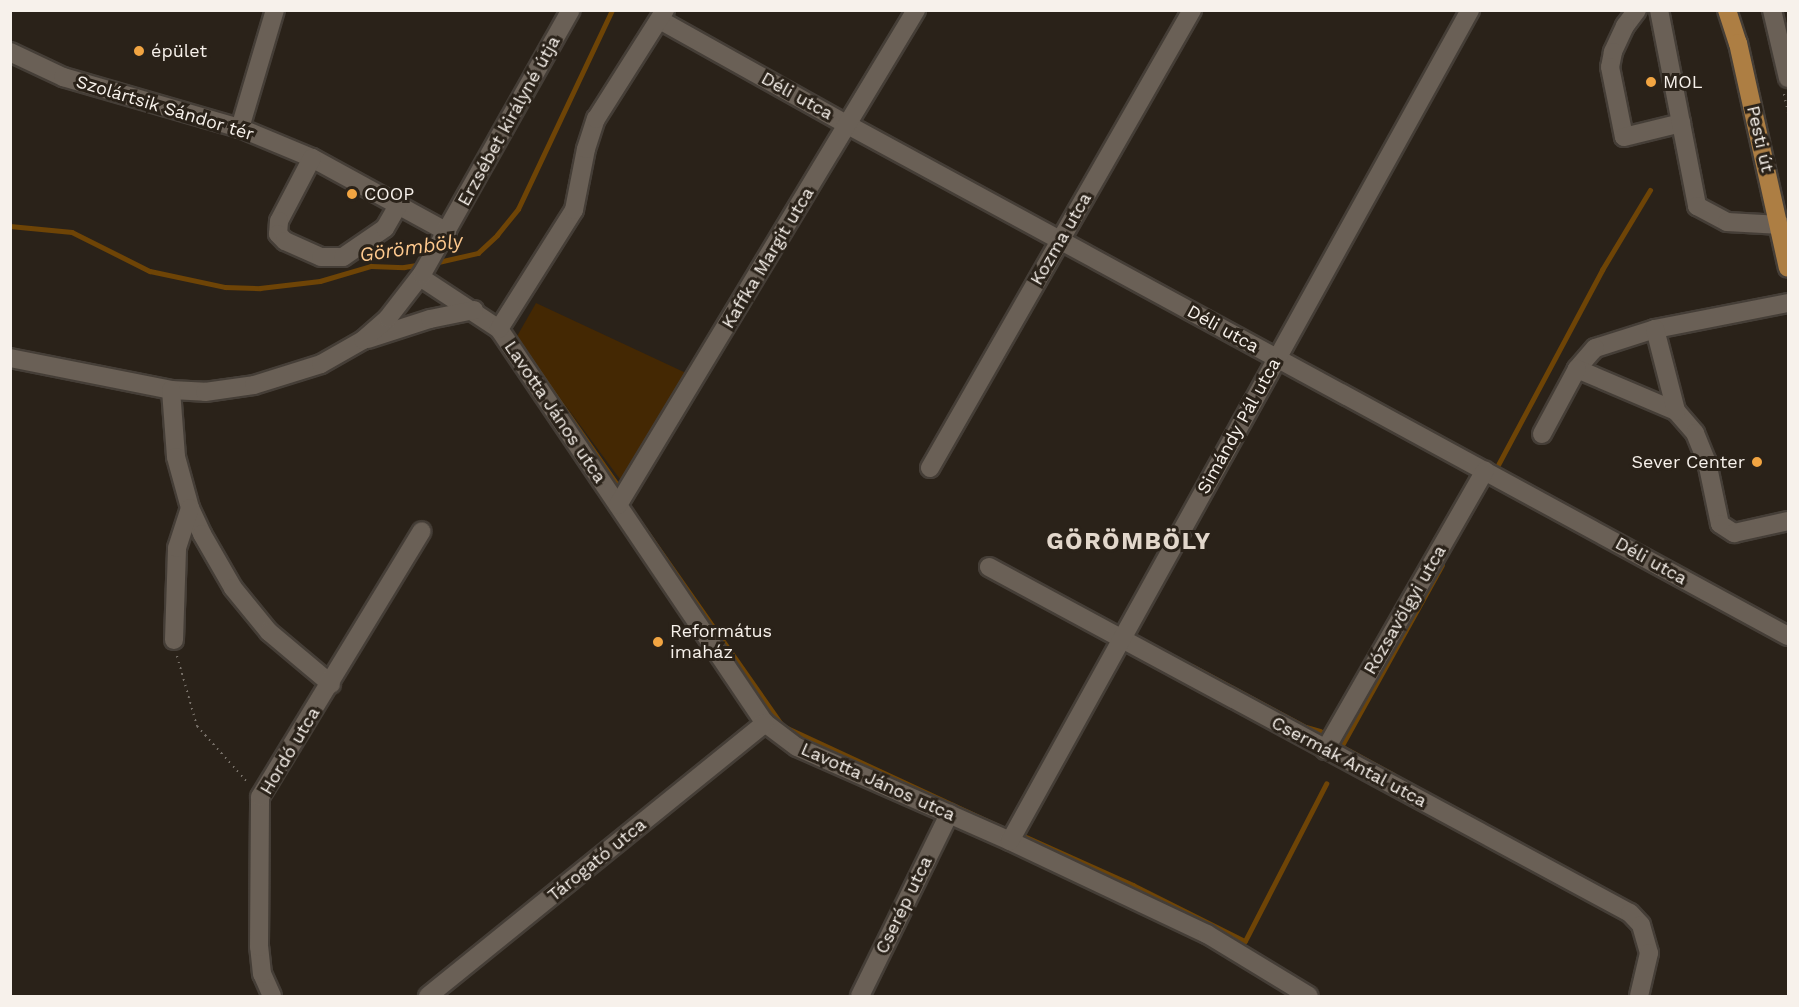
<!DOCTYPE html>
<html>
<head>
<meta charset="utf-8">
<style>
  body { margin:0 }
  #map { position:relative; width:1799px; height:1007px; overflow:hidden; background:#2a2219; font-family:"Work Sans",sans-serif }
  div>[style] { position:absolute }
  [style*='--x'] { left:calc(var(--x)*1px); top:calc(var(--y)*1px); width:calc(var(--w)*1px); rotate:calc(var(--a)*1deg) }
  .green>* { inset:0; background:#442803 }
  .stream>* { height:4.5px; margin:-2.25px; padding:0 2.25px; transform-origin:2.25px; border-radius:2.25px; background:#6e4406 }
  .path>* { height:2px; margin-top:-1px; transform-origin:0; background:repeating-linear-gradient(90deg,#777068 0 1.5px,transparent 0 6px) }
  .roads { filter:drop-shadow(2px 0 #453e37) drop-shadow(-2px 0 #453e37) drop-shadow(0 2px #453e37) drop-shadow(0 -2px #453e37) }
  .minor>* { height:18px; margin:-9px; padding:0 9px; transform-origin:9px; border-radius:9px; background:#6a6056 }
  .major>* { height:18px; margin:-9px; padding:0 9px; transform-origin:9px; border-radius:9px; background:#ad7e43 }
  .dots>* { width:16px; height:16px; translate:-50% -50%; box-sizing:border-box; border:3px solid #2a2219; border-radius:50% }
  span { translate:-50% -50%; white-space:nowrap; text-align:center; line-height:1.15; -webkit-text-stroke:6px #2a2219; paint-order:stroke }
  .poi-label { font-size:18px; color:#f7f1eb }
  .left { translate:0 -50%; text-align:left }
  .right { translate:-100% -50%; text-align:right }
  .street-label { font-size:18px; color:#f7f1eb }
  .water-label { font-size:20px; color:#fec98e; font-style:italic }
  .district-label { font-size:24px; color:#e2d7cb; font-weight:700; letter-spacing:1.5px }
  .frame { position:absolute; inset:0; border:12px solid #f7f1eb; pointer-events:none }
</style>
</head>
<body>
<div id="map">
  <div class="green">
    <div style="clip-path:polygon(536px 303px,686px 373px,622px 482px,516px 338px)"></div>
  </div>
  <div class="stream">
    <div style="--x:10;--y:226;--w:62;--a:5.5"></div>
    <div style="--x:72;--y:232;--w:87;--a:26.6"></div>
    <div style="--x:150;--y:271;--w:77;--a:12"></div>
    <div style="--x:225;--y:287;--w:35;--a:2"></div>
    <div style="--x:260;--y:288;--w:60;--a:-6.7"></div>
    <div style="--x:320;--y:281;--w:53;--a:-16.4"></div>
    <div style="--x:371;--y:266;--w:33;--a:2"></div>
    <div style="--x:404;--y:267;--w:19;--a:-9"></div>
    <div style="--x:434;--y:263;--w:45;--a:-12.8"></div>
    <div style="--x:478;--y:253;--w:26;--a:-43"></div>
    <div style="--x:497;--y:235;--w:33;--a:-51"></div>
    <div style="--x:518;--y:209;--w:220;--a:-64.7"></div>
    <div style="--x:521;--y:346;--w:172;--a:55.2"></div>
    <div style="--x:1498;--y:465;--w:221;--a:-61.9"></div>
    <div style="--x:1602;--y:270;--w:93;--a:-59"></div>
    <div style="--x:633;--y:512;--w:261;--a:55"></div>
    <div style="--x:783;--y:726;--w:242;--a:24.9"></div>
    <div style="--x:1192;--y:666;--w:129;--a:28.2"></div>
    <div style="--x:1306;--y:727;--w:15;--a:16"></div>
    <div style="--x:1341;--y:746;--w:60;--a:28.7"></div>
    <div style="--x:1340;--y:749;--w:210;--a:-61"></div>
    <div style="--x:1024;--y:836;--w:120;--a:24.2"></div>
    <div style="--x:1133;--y:885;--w:125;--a:26.6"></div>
    <div style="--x:1245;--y:941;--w:177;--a:-62.7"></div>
  </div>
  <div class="path">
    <div style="--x:1784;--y:94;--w:19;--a:78"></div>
    <div style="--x:177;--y:656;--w:73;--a:74.1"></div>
    <div style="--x:197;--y:726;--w:78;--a:48.1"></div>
  </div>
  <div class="roads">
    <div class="minor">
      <div style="--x:1637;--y:10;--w:20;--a:127"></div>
      <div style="--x:1625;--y:26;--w:29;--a:115"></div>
      <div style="--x:1613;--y:52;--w:15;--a:101"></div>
      <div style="--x:1610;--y:67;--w:71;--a:78.7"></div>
      <div style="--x:1624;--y:137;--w:59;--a:-13.8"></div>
      <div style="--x:1659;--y:10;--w:200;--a:79"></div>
      <div style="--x:1697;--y:206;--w:34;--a:28"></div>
      <div style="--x:1727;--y:222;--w:54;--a:3.2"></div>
      <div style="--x:1781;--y:225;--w:8;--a:30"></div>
      <div style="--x:1772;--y:10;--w:70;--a:76.8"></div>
      <div style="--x:660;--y:20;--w:215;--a:29.2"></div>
      <div style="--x:848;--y:125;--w:1070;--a:28.53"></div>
      <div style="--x:10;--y:52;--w:59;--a:25.3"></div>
      <div style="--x:63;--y:77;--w:184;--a:16.1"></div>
      <div style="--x:240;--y:128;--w:78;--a:22.6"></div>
      <div style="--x:312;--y:158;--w:154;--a:28.7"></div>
      <div style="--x:240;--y:128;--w:123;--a:-73.5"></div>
      <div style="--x:312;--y:158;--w:71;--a:117.6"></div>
      <div style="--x:279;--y:221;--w:13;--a:94"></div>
      <div style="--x:278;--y:234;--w:10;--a:45"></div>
      <div style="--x:285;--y:241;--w:39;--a:24"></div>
      <div style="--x:321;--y:257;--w:22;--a:0"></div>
      <div style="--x:343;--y:257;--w:51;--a:-34.6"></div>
      <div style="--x:385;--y:228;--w:28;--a:-60"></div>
      <div style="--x:420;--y:277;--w:95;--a:33.4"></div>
      <div style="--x:499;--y:329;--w:475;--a:56"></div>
      <div style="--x:765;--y:723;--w:40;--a:37"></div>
      <div style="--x:797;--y:747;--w:233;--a:23.8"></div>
      <div style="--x:1010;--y:841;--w:218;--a:25.3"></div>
      <div style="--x:1207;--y:934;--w:119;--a:31.3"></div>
      <div style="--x:1788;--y:303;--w:136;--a:168.9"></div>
      <div style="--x:1655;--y:329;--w:63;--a:162.4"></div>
      <div style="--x:1595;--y:348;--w:28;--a:131"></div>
      <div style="--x:1577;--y:369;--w:108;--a:23"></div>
      <div style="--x:1676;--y:411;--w:29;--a:49"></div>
      <div style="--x:1695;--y:433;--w:31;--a:68"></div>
      <div style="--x:1707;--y:462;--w:63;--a:78.2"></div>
      <div style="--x:1720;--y:524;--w:17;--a:33"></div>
      <div style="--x:1734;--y:533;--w:55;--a:-12.5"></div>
      <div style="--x:499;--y:329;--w:141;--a:-57.8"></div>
      <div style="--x:574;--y:210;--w:62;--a:-78.9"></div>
      <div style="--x:586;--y:149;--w:32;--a:-72"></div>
      <div style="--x:596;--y:119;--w:129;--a:-57.7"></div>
      <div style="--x:1655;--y:329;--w:85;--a:75.6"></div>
      <div style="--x:368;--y:339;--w:65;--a:-17.9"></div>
      <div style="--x:430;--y:319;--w:45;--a:-11.6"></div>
      <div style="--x:10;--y:358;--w:164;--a:11.2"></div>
      <div style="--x:171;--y:390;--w:34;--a:3"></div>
      <div style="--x:205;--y:392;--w:49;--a:-8.1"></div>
      <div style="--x:254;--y:385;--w:70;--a:-17.4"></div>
      <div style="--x:321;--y:364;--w:48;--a:-29.7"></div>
      <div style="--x:363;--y:340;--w:33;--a:-41"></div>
      <div style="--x:388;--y:318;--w:56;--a:-52.3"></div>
      <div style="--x:422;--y:274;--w:303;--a:-60.6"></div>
      <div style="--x:171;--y:390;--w:67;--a:85.7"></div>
      <div style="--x:176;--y:457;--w:53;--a:74.6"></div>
      <div style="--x:190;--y:508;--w:29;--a:65"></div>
      <div style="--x:202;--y:534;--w:62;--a:60.1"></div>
      <div style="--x:233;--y:588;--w:57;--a:50.7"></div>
      <div style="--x:269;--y:632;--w:81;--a:40"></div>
      <div style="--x:1542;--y:434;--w:74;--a:-61.7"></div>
      <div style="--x:930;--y:468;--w:528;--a:-60.23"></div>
      <div style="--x:618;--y:505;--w:578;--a:-58.95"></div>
      <div style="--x:989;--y:567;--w:728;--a:28.36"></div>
      <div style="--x:1630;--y:913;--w:16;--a:47"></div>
      <div style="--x:1641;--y:925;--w:29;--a:74"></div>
      <div style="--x:1649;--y:953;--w:44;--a:103.1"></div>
      <div style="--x:174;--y:640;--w:92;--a:-88.1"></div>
      <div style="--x:177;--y:548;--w:42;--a:-72"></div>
      <div style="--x:1325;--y:750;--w:322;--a:-60.2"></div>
      <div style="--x:1010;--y:841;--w:950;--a:-61.03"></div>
      <div style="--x:272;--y:996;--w:24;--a:-114"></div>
      <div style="--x:262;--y:974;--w:27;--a:-96"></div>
      <div style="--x:259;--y:947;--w:150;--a:-89.6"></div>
      <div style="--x:260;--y:797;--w:311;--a:-58.7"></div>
      <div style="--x:428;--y:996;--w:434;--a:-39"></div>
      <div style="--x:860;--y:996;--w:203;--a:-63.9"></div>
    </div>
    <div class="major">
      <div style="--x:1727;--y:10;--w:35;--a:72"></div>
      <div style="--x:1738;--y:43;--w:230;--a:77.5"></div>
    </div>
  </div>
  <div class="dots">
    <div style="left:139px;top:51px;background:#f2a542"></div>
    <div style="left:1651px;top:82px;background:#f2a542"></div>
    <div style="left:352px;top:194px;background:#f2a542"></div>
    <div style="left:1757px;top:462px;background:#f2a542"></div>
    <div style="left:658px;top:642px;background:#f2a542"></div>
  </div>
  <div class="poi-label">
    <span class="left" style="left:151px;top:51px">épület</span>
    <span class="left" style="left:1663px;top:82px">MOL</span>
    <span class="left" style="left:364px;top:194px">COOP</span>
    <span class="right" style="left:1745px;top:462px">Sever Center</span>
    <span class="left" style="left:670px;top:642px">Református<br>imaház</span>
  </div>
  <div class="street-label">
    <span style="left:797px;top:96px;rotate:29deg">Déli utca</span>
    <span style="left:165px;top:108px;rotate:17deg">Szolártsik Sándor tér</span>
    <span style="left:509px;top:121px;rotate:-61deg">Erzsébet királyné útja</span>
    <span style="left:1760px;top:139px;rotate:77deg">Pesti út</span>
    <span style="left:1061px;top:239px;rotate:-60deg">Kozma utca</span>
    <span style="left:768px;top:258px;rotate:-59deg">Kaffka Margit utca</span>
    <span style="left:1223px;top:329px;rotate:29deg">Déli utca</span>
    <span style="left:555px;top:412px;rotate:56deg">Lavotta János utca</span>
    <span style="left:1239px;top:426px;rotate:-61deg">Simándy Pál utca</span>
    <span style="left:1651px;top:561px;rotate:29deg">Déli utca</span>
    <span style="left:1405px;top:610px;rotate:-60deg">Rózsavölgyi utca</span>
    <span style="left:290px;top:751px;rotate:-59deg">Hordó utca</span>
    <span style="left:1349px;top:762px;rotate:28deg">Csermák Antal utca</span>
    <span style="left:878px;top:782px;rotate:24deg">Lavotta János utca</span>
    <span style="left:597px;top:860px;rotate:-39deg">Tárogató utca</span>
    <span style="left:904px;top:905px;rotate:-64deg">Cserép utca</span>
  </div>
  <div class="water-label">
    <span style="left:411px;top:248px;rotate:-8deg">Görömböly</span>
  </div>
  <div class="district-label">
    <span style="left:1129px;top:542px">GÖRÖMBÖLY</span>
  </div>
  <div class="frame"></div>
</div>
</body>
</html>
